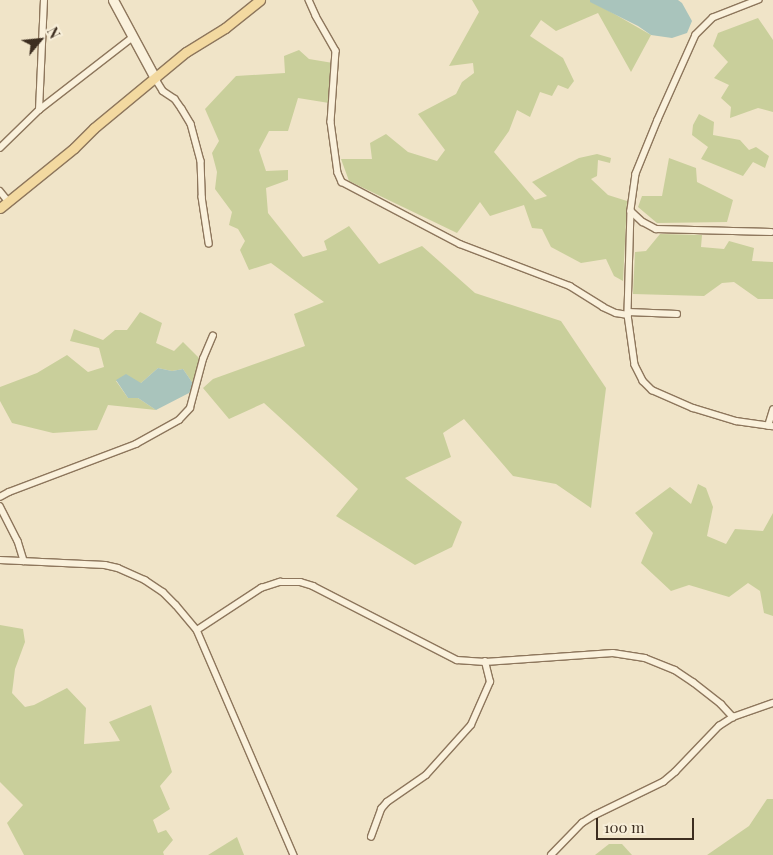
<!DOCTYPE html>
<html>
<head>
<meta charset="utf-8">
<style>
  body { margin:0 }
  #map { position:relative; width:773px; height:855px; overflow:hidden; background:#f0e4c8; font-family:"Playfair Display",serif }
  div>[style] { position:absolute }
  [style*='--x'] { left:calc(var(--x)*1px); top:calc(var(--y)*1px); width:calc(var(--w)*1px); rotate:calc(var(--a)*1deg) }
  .green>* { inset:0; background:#c9cf9b }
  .water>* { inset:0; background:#a9c4bc }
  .roads { filter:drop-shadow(1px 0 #8d765c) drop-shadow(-1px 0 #8d765c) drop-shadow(0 1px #8d765c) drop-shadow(0 -1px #8d765c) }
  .street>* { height:5.5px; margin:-2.75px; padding:0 2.75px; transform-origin:2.75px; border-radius:2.75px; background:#faf1dc }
  .secondary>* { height:9px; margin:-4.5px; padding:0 4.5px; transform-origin:4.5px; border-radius:4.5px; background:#faf1dc }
  .primary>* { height:9px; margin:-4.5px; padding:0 4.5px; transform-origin:4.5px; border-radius:4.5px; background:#f3d9a0 }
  span { translate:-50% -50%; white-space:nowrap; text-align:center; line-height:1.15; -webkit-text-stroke:4px #f7eed8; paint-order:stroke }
  .north { position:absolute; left:15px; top:15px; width:50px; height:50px; -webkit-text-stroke:4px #f7eed8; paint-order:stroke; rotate:62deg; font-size:14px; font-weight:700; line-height:20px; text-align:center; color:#3d2e20 }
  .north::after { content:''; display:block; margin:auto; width:18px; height:22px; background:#3d2e20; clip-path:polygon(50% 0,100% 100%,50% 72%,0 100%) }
  .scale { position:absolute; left:596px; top:818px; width:98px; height:22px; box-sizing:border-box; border:2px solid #3d2e20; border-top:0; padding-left:6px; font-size:15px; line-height:18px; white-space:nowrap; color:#3d2e20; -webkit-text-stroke:4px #f7eed8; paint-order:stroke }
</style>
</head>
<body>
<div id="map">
  <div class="green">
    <div style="clip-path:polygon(472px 0,590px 0,651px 35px,631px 72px,598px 13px,556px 31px,541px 20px,530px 36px,563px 58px,574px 81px,568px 89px,558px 85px,552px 96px,540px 92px,530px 117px,517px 110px,509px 131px,494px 152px,535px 200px,547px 196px,532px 182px,579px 158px,597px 154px,611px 158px,610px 163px,598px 160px,597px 176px,591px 179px,608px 195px,627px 201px,623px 281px,614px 276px,606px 259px,581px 263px,551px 247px,542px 229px,532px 228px,524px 205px,490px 216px,480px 202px,457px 233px,349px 181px,341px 159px,372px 159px,370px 143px,386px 134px,408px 152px,437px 161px,445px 150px,418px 114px,456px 94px,462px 82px,474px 73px,473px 63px,449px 66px,479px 12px)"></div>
    <div style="clip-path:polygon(758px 18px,773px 40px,773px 112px,758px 108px,730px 118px,731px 107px,721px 98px,729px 85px,714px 78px,728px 62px,713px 46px,718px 33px)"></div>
    <div style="clip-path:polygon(299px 50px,309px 59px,333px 63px,329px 103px,298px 98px,288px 131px,269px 131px,259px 150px,266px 171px,288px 170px,288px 180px,266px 188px,268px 213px,303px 257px,327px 250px,324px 241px,349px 226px,379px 264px,422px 246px,475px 293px,561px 321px,606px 388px,591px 508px,556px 484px,513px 476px,464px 419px,443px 433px,451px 457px,405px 478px,462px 522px,452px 547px,415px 565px,336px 516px,358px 489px,264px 403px,229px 419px,203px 388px,213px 379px,305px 346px,294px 314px,324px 302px,271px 263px,249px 270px,240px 250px,245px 241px,238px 229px,229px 225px,232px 212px,215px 189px,217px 172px,212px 153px,219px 141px,205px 109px,236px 76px,285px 73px,284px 56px)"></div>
    <div style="clip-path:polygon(699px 114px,714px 122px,713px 135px,740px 140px,749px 150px,756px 147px,769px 156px,765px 168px,753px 162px,743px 176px,701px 159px,708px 147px,692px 135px,693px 125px)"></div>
    <div style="clip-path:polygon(669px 158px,696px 168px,697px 182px,733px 200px,727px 222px,657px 223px,638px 207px,642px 196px,662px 196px)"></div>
    <div style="clip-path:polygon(660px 234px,702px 235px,701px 247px,724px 249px,729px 241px,754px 248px,752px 261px,773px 262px,773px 299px,758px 299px,734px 282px,722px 283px,704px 296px,633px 294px,635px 252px,646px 251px)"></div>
    <div style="clip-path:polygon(140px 312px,162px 323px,156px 343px,174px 351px,183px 342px,199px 358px,194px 385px,183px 369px,172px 371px,158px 368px,141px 383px,116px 381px,128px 398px,138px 398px,156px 410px,108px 405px,97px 430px,53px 433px,12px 423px,0 401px,0 387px,37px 373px,67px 355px,88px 372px,104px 367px,99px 348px,70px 341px,74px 329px,103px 340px,115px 330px,127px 330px)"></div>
    <div style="clip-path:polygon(698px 484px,706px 488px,713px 507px,707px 536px,726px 544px,735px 529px,763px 531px,773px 513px,773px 616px,764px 613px,760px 591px,748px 583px,729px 597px,689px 585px,671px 591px,641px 563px,653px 533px,635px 513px,670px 487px,691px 504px)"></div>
    <div style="clip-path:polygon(0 625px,23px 629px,25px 642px,15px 669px,12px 693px,25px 707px,34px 705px,67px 688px,86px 708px,84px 744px,120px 741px,109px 722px,151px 705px,172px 772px,160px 786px,170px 809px,153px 820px,158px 833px,166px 830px,173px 840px,163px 852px,164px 855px,24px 855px,7px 823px,23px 805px,0 782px)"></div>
    <div style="clip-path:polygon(767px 799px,773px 799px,773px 855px,707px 855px,749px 826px)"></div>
    <div style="clip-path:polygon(237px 837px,244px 855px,208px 855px)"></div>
    <div style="clip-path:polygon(609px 844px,622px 844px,632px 855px,595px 855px)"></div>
  </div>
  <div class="water">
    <div style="clip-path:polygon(590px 0,678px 0,682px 3px,692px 21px,687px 33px,672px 38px,651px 35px,638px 26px,590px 2px)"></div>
    <div style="clip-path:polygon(158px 368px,172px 371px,183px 369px,194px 385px,189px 393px,156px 410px,138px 398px,128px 398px,116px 380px,126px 374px,141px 383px)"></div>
  </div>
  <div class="roads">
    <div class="street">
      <div style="--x:309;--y:0;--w:17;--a:66"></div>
      <div style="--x:316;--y:16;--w:40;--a:60.3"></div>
      <div style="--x:336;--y:51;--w:71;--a:94"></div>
      <div style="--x:331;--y:122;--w:51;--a:82.2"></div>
      <div style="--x:338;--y:173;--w:10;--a:66"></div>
      <div style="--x:342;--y:182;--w:133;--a:27.7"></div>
      <div style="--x:460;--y:244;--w:118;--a:20.9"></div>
      <div style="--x:570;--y:286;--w:39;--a:32"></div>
      <div style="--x:603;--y:307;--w:14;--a:25"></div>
      <div style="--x:616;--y:313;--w:12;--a:9"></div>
      <div style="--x:759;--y:0;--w:49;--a:158.6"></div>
      <div style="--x:713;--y:18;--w:24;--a:135"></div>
      <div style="--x:696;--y:35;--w:93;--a:114.1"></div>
      <div style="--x:658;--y:120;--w:58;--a:112.2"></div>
      <div style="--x:636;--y:174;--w:37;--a:98"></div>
      <div style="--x:631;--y:211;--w:104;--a:91.7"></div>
      <div style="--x:628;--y:315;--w:50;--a:82"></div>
      <div style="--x:635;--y:365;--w:18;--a:63"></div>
      <div style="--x:643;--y:381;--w:13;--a:45"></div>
      <div style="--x:652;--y:390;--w:45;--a:23.7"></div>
      <div style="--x:693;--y:408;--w:45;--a:16.8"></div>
      <div style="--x:736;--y:421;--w:37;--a:8"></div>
      <div style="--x:155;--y:78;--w:15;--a:58"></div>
      <div style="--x:163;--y:91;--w:14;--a:34"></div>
      <div style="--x:175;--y:99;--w:12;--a:55"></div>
      <div style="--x:182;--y:109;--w:17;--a:59"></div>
      <div style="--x:191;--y:124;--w:38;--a:75"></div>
      <div style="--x:201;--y:161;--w:36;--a:88"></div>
      <div style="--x:202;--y:197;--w:47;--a:81.3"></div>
      <div style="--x:39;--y:110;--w:110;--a:-87.4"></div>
      <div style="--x:0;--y:148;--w:54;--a:-44.3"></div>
      <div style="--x:39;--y:110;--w:119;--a:-37.8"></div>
      <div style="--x:0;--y:191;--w:13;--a:51"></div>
      <div style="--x:631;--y:211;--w:16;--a:43"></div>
      <div style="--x:643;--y:222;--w:15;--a:28"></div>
      <div style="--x:656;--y:229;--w:115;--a:1.5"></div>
      <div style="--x:628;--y:312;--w:49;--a:2.3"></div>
      <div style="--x:768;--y:426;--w:17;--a:-73"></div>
      <div style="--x:0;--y:497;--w:10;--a:-29"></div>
      <div style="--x:9;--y:492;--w:136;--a:-20.7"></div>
      <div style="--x:136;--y:444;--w:49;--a:-29.2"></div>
      <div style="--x:179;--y:420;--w:16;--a:-47"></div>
      <div style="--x:190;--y:408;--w:51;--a:-75.1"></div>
      <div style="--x:203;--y:359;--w:25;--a:-67"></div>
      <div style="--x:0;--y:506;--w:39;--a:63"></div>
      <div style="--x:18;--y:541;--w:21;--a:73"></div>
      <div style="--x:0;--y:560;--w:105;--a:2.7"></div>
      <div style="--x:105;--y:565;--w:13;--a:13"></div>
      <div style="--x:118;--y:568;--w:30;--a:24"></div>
      <div style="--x:145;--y:580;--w:22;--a:34"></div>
      <div style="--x:163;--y:592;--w:18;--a:45"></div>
      <div style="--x:176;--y:605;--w:33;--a:50"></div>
      <div style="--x:197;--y:630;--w:245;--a:66.7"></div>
      <div style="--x:197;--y:630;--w:77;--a:-33.3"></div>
      <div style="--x:261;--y:588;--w:20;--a:-18"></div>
      <div style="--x:280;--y:582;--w:20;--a:0"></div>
      <div style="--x:300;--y:582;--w:14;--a:17"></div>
      <div style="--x:313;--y:586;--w:162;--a:27.2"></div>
      <div style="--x:457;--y:660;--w:28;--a:4"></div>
      <div style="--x:485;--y:662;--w:128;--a:-4"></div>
      <div style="--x:613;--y:653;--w:32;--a:9"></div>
      <div style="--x:645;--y:658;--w:32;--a:22"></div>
      <div style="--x:675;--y:670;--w:22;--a:34"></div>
      <div style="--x:693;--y:682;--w:36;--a:38"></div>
      <div style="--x:721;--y:704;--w:18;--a:47"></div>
      <div style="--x:371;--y:837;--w:30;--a:-70"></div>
      <div style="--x:381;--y:809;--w:9;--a:-49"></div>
      <div style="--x:387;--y:802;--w:47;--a:-34.7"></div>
      <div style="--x:426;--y:775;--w:67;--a:-48"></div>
      <div style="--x:471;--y:725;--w:47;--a:-66.2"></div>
      <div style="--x:490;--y:682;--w:21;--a:-104"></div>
      <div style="--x:551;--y:855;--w:45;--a:-45.9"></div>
      <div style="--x:582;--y:823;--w:15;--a:-32"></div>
      <div style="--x:595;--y:815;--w:76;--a:-25.9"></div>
      <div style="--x:663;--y:782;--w:16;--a:-40"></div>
      <div style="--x:675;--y:772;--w:64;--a:-46.3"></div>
      <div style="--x:719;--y:726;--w:17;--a:-33"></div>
      <div style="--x:733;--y:717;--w:42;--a:-19.3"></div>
    </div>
    <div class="secondary">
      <div style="--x:113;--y:0;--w:89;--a:61.7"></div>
    </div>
    <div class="primary">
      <div style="--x:0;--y:208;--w:95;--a:-39"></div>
      <div style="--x:74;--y:148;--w:28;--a:-45"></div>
      <div style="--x:94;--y:128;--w:119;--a:-39.6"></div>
      <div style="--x:186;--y:52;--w:46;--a:-31.6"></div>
      <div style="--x:225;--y:28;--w:45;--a:-38.7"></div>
    </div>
  </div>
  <div class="north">N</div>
  <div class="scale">100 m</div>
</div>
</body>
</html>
